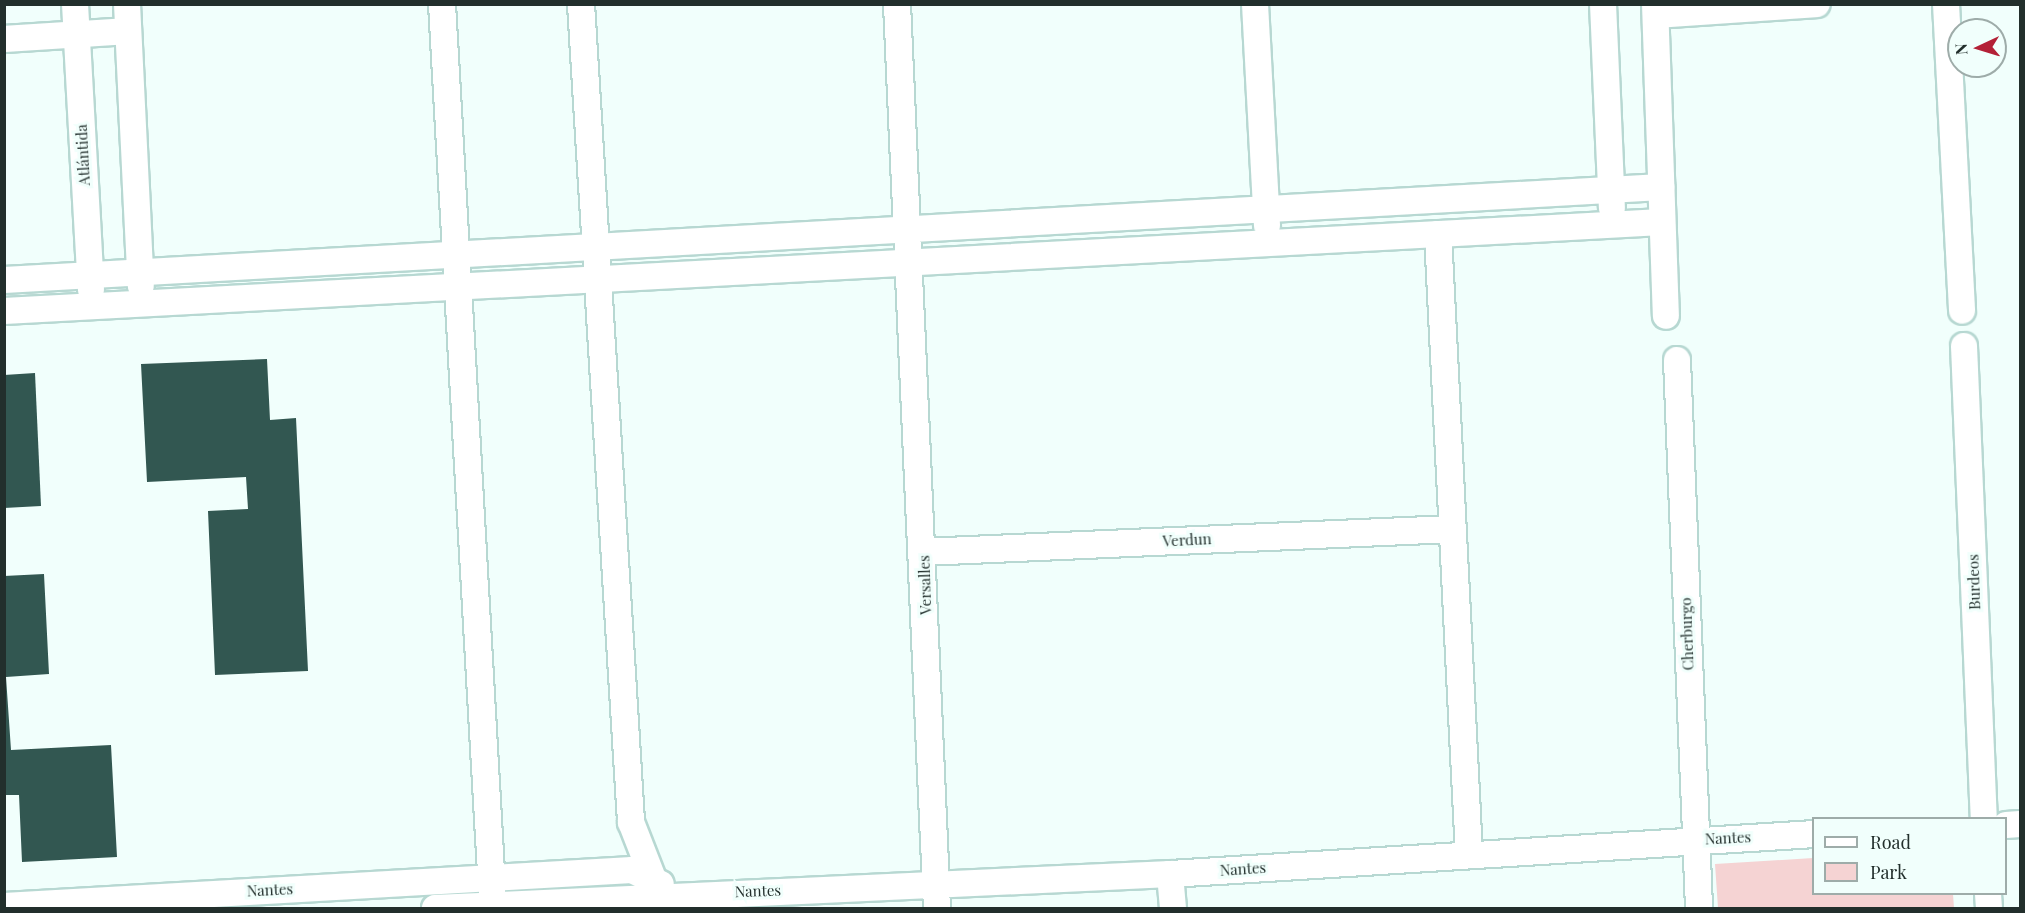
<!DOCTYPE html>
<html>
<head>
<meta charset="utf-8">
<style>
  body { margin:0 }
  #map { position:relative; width:2025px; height:913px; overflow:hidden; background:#f1fffc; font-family:"Playfair Display",serif }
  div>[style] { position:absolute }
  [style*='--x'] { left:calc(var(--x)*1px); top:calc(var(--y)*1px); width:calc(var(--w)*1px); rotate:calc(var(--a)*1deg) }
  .green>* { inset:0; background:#f5d3d3 }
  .building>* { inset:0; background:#325751 }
  .roads { filter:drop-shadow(2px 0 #b7d8d2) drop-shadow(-2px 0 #b7d8d2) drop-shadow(0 2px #b7d8d2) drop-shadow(0 -2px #b7d8d2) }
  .street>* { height:26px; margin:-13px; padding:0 13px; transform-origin:13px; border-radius:13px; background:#fff }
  span { translate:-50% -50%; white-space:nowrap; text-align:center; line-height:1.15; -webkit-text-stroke:6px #f1fffc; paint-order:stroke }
  .street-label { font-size:15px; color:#222f2c }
  .frame { position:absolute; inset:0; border:6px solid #222f2c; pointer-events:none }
  .legend { position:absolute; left:1812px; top:817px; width:195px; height:78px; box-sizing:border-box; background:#f1fffc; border:2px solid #9eaca9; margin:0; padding:8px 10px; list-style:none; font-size:18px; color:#222f2c }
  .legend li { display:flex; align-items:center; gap:12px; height:30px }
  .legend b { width:30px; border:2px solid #9eaca9 }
  .north { position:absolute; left:1947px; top:18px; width:60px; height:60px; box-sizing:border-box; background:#f1fffc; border:2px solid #9eaca9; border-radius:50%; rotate:266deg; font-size:16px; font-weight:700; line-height:24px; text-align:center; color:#222f2c }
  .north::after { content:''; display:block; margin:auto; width:21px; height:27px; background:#b32137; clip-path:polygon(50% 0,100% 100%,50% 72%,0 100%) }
</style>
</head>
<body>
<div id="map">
  <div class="green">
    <div style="clip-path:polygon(1813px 858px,1814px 894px,1953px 894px,1954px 908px,1718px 908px,1715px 864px)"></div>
  </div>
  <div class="building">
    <div style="clip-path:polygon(267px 359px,270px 420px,296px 418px,308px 671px,215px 675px,208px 511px,248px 509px,246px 477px,147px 482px,141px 364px)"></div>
    <div style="clip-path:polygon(35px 373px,41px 506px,4px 508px,4px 375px)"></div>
    <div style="clip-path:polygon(44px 574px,49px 674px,6px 677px,11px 750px,111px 745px,117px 857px,22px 862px,19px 795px,4px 795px,4px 576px)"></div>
  </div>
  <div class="roads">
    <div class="street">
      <div style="--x:75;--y:4;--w:286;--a:86.8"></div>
      <div style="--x:127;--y:4;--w:282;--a:87.2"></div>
      <div style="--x:442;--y:4;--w:905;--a:86.77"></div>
      <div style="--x:581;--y:4;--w:820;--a:86.5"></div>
      <div style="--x:631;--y:822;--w:58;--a:68.7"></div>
      <div style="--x:897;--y:4;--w:905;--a:87.47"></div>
      <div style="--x:1255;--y:4;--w:222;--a:86.9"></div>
      <div style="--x:1603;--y:4;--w:204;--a:87.5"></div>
      <div style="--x:1655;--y:4;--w:312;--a:88"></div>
      <div style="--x:1946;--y:4;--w:307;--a:87"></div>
      <div style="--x:1657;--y:15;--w:160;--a:-3.9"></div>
      <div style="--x:4;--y:39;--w:124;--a:-3.7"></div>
      <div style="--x:1438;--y:234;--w:622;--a:87.14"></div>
      <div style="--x:4;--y:280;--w:1660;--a:-3.21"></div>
      <div style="--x:4;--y:311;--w:1660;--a:-3.07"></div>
      <div style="--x:1964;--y:346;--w:472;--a:87.6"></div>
      <div style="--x:1677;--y:360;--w:548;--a:87.7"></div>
      <div style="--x:923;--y:552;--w:529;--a:-2.49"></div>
      <div style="--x:2006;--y:825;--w:14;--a:-4"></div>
      <div style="--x:1170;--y:874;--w:34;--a:85"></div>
      <div style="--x:1988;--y:894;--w:14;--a:86"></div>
      <div style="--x:4;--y:906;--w:629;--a:-3.28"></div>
      <div style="--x:632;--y:870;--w:32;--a:26"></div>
      <div style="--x:435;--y:908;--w:736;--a:-2.65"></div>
      <div style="--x:1170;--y:874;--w:645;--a:-3.55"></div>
    </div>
  </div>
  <div class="street-label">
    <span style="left:83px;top:155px;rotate:-93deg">Atlántida</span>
    <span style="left:1187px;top:540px;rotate:-3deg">Verdun</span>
    <span style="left:1974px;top:582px;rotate:-92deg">Burdeos</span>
    <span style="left:925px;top:585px;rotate:-92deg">Versalles</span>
    <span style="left:1687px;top:634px;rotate:-92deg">Cherburgo</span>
    <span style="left:1728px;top:838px;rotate:-3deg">Nantes</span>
    <span style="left:1243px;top:869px;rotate:-4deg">Nantes</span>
    <span style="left:270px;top:890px;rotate:-3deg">Nantes</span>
    <span style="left:758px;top:891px;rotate:-2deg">Nantes</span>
  </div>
  <div class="frame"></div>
  <ul class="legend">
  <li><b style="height:8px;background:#fff"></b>Road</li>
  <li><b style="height:16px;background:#f5d3d3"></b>Park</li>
  </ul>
  <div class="north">N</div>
</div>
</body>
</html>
